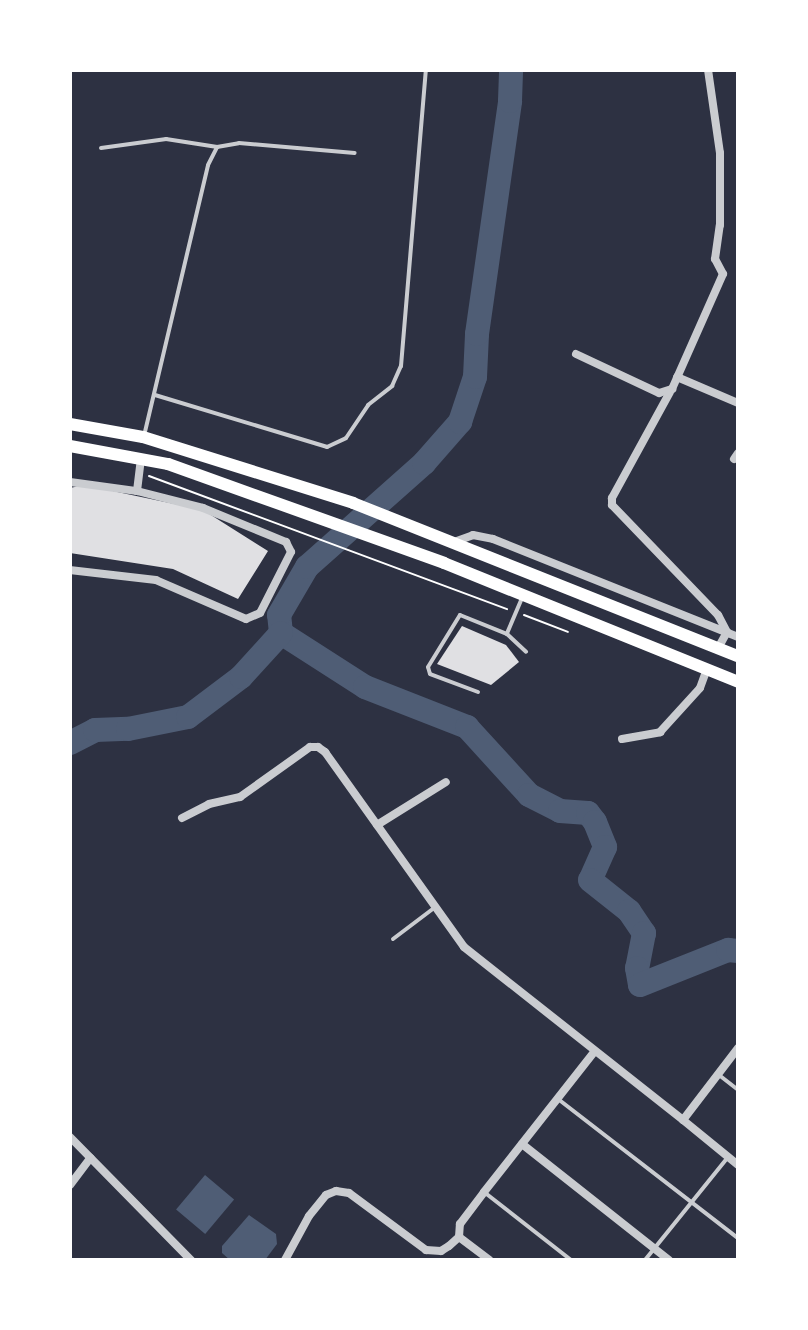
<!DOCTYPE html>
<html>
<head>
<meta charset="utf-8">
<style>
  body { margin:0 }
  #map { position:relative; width:808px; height:1330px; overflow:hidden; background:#2d3142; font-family:"Playfair Display",serif }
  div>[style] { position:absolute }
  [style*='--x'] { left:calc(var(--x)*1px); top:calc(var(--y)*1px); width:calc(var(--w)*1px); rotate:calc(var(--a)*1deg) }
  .water>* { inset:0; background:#4f5d75; transform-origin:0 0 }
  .river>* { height:24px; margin:-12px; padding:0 12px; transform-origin:12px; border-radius:12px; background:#4f5d75 }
  .building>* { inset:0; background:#e0e0e3 }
  .path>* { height:2px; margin:-1px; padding:0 1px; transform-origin:1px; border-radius:1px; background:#fff }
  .service>* { height:4px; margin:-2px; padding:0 2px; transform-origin:2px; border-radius:2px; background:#caccd0 }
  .minor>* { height:8px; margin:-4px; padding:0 4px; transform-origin:4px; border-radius:4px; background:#caccd0 }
  .primary>* { height:12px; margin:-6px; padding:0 6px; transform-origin:6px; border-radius:6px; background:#fff }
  span { translate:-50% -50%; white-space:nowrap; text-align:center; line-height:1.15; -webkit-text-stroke:7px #fff; paint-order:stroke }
  .frame { position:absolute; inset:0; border:72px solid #fff; pointer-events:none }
</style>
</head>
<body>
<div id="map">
  <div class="water">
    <div style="left:205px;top:1175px;width:38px;height:45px;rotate:40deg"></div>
    <div style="clip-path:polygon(249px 1215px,276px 1234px,277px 1244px,265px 1260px,230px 1260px,222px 1253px,222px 1246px)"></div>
  </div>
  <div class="river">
    <div style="--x:281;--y:633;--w:100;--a:32.7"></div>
    <div style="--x:365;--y:687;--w:110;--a:21.4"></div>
    <div style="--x:467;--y:727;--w:92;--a:47.6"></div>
    <div style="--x:529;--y:795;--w:35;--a:27"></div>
    <div style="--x:560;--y:811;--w:28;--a:4"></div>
    <div style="--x:588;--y:813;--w:11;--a:52"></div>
    <div style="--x:595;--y:822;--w:27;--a:68"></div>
    <div style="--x:605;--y:847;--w:36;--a:114"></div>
    <div style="--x:590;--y:880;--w:50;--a:38.5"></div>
    <div style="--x:629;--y:911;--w:27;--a:56"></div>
    <div style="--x:644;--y:933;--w:36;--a:101"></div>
    <div style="--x:637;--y:968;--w:17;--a:80"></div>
    <div style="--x:640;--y:985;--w:95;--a:-21.7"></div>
    <div style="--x:728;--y:950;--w:10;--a:6"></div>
    <div style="--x:281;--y:633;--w:18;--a:-96"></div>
    <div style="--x:279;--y:615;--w:56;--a:-59.7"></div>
    <div style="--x:307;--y:567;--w:157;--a:-41.6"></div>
    <div style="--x:424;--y:463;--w:55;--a:-48.7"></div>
    <div style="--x:460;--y:422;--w:47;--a:-71.6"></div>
    <div style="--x:475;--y:377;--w:43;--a:-87.3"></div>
    <div style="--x:477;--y:334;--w:235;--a:-81.9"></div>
    <div style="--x:510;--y:101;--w:31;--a:-88"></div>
    <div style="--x:70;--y:743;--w:28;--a:-27"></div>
    <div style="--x:95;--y:730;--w:33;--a:-2"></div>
    <div style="--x:128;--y:729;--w:61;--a:-11.3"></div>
    <div style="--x:188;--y:717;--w:66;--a:-37"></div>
    <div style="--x:241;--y:677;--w:59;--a:-47.7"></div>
  </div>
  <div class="building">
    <div style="clip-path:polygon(84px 485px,203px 510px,268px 551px,238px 599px,173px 569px,70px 553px,70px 488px)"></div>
    <div style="clip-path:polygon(462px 626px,506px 645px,519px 662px,491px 685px,437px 664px)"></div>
  </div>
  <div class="path">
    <div style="--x:149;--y:476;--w:382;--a:20.4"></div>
    <div style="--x:524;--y:615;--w:47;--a:21.1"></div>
  </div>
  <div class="service">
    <div style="--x:101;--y:148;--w:66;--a:-7.9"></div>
    <div style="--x:166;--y:139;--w:52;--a:8.9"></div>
    <div style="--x:155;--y:395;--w:180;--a:16.8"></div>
    <div style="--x:327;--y:447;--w:21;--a:-25"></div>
    <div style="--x:346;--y:438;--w:40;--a:-56"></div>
    <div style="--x:368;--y:405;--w:31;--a:-38"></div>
    <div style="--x:392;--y:386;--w:22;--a:-66"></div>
    <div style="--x:401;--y:366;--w:297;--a:-85.2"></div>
    <div style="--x:144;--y:436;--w:278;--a:-76.7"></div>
    <div style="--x:208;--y:165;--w:20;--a:-63"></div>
    <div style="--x:217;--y:147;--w:22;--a:-10"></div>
    <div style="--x:239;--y:143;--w:116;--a:4.9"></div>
    <div style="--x:522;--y:598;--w:39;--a:113"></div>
    <div style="--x:507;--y:634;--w:26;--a:43"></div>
    <div style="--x:478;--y:692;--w:51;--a:-159.4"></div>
    <div style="--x:430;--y:674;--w:7;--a:-106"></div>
    <div style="--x:428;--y:667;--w:61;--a:-58.4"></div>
    <div style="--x:460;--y:615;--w:51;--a:22"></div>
    <div style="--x:393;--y:939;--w:51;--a:-37.1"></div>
    <div style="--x:719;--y:1075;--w:24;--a:38"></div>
    <div style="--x:558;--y:1099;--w:227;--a:37.7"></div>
    <div style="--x:484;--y:1192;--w:110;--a:38"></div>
    <div style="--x:645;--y:1260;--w:132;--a:-51.1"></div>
  </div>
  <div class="minor">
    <div style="--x:576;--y:354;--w:92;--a:25.2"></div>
    <div style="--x:659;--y:393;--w:14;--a:-17"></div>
    <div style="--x:672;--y:389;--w:126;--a:-66.1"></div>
    <div style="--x:723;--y:274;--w:17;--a:-118"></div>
    <div style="--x:715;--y:259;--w:34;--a:-82"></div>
    <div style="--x:720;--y:225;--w:72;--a:-90"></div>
    <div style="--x:720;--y:153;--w:84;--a:-98.2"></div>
    <div style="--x:677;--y:377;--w:66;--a:23.1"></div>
    <div style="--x:670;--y:392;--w:121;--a:118.7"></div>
    <div style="--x:612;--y:498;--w:7;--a:90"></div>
    <div style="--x:612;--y:505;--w:153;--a:46.1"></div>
    <div style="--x:718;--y:615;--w:19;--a:62"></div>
    <div style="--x:727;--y:632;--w:18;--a:119"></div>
    <div style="--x:734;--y:459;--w:7;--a:-56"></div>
    <div style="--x:70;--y:482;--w:68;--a:7.7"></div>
    <div style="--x:137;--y:491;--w:68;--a:14.4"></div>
    <div style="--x:203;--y:508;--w:90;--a:22.3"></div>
    <div style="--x:286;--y:542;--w:11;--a:63"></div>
    <div style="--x:291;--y:552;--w:68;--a:116.9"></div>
    <div style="--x:260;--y:613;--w:15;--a:157"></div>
    <div style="--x:246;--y:619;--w:98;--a:-156.6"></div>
    <div style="--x:156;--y:580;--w:87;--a:-173.4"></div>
    <div style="--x:137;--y:491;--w:33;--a:-83"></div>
    <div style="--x:454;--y:542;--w:20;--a:-20"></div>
    <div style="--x:473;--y:535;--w:20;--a:11"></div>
    <div style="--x:493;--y:539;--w:264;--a:21.8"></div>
    <div style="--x:622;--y:739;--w:39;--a:-10"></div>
    <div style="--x:660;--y:732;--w:59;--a:-47.7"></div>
    <div style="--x:700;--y:688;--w:20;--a:-70"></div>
    <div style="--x:182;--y:818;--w:30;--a:-27"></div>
    <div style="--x:209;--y:804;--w:32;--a:-13"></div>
    <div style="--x:240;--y:797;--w:86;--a:-35.5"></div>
    <div style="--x:310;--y:747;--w:8;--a:0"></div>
    <div style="--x:318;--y:747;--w:9;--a:36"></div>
    <div style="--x:325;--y:752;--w:239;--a:54.5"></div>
    <div style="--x:464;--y:947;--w:279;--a:38.3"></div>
    <div style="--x:683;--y:1120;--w:91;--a:-52.6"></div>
    <div style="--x:377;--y:825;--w:81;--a:-31.9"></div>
    <div style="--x:683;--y:1120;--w:71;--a:39.3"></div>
    <div style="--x:70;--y:1137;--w:173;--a:45.5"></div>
    <div style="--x:522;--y:1144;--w:187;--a:38.3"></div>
    <div style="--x:70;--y:1185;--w:34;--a:-53"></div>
    <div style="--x:459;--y:1237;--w:38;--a:37"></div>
    <div style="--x:285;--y:1260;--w:50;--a:-61.4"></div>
    <div style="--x:309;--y:1216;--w:27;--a:-51"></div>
    <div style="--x:326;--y:1195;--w:11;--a:-22"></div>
    <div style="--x:336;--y:1191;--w:13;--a:9"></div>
    <div style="--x:349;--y:1193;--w:96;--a:36.5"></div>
    <div style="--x:426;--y:1250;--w:15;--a:4"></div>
    <div style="--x:441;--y:1251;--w:9;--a:-32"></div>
    <div style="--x:449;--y:1246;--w:13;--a:-42"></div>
    <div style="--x:459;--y:1237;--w:13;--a:-86"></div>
    <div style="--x:460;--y:1224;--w:40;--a:-53"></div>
    <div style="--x:484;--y:1192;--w:179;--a:-51.8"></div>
  </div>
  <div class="primary">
    <div style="--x:70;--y:424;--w:74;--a:10.1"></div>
    <div style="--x:143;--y:437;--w:220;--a:17.4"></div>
    <div style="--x:353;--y:503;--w:414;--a:21.7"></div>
    <div style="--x:70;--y:446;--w:100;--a:10.4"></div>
    <div style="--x:168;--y:464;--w:293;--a:19.7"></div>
    <div style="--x:444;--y:563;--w:317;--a:22"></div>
  </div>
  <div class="frame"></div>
</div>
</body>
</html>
